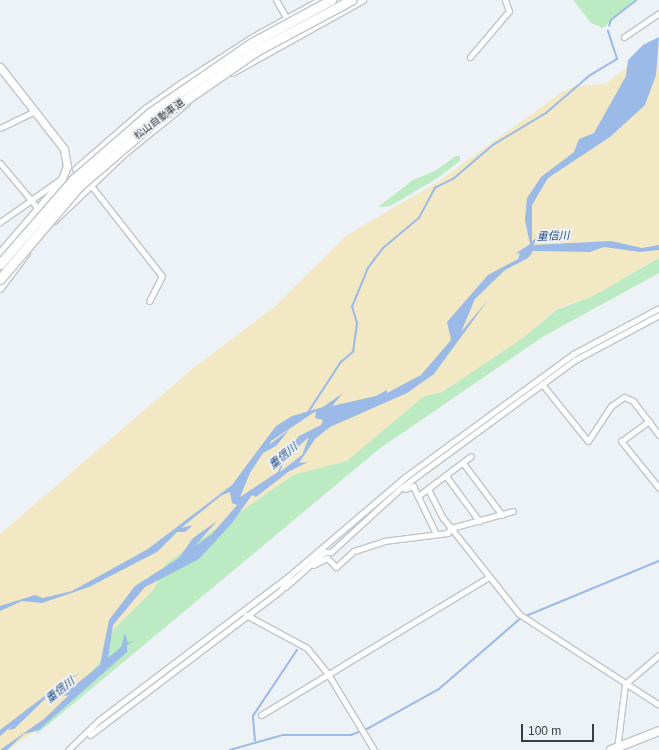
<!DOCTYPE html>
<html>
<head>
<meta charset="utf-8">
<style>
  body { margin:0 }
  #map { position:relative; width:659px; height:750px; overflow:hidden; background:#edf2f7; font-family:Arial,"Noto Sans JP",sans-serif }
  div>[style] { position:absolute }
  [style*='--x'] { left:calc(var(--x)*1px); top:calc(var(--y)*1px); width:calc(var(--w)*1px); rotate:calc(var(--a)*1deg) }
  .green>* { inset:0; background:#bceac2 }
  .sand>* { inset:0; background:#f2e8c3 }
  .water>* { inset:0; background:#9bbae7 }
  .stream>* { height:1.5px; margin:-0.75px; padding:0 0.75px; transform-origin:0.75px; border-radius:0.75px; background:#9bbae7 }
  .roads { filter:drop-shadow(1px 0 #c1c5cb) drop-shadow(-1px 0 #c1c5cb) drop-shadow(0 1px #c1c5cb) drop-shadow(0 -1px #c1c5cb) }
  .street>* { height:5px; margin:-2.5px; padding:0 2.5px; transform-origin:2.5px; border-radius:2.5px; background:#fff }
  .secondary>* { height:7px; margin:-3.5px; padding:0 3.5px; transform-origin:3.5px; border-radius:3.5px; background:#fff }
  .primary>* { height:8px; margin:-4px; padding:0 4px; transform-origin:4px; border-radius:4px; background:#fff }
  .bridges { filter:drop-shadow(1px 0 #c1c5cb) drop-shadow(-1px 0 #c1c5cb) drop-shadow(0 1px #c1c5cb) drop-shadow(0 -1px #c1c5cb) }
  .highway-bridge>* { height:9px; margin:-4.5px; padding:0 4.5px; transform-origin:4.5px; border-radius:4.5px; background:#fff }
  span { translate:-50% -50%; white-space:nowrap; text-align:center; line-height:1.15; -webkit-text-stroke:4px #edf2f7; paint-order:stroke }
  .street-label { font-size:10px; color:#3b3d3f }
  .water-label { font-size:11px; color:#284e86; font-style:italic }
  .scale { position:absolute; left:521px; top:724px; width:73px; height:18px; box-sizing:border-box; border:2px solid #3b3d3f; border-top:0; padding-left:5px; font-size:12px; line-height:14px; white-space:nowrap; color:#3b3d3f; -webkit-text-stroke:3px #edf2f7; paint-order:stroke }
</style>
</head>
<body>
<div id="map">
  <div class="green">
    <div style="clip-path:polygon(573px 0,634px 0,603px 28px,591px 23px)"></div>
    <div style="clip-path:polygon(456px 156px,460px 156px,460px 161px,436px 179px,390px 206px,378px 207px,413px 180px,435px 171px)"></div>
    <div style="clip-path:polygon(659px 258px,659px 273px,544px 336px,379px 449px,37px 734px,36px 730px,84px 679px,108px 645px,113px 630px,154px 589px,165px 564px,293px 475px,347px 460px,424px 396px,442px 392px,524px 337px,556px 310px,591px 297px)"></div>
  </div>
  <div class="sand">
    <div style="clip-path:polygon(659px 44px,659px 258px,591px 297px,556px 309px,524px 337px,442px 392px,424px 396px,347px 461px,293px 475px,166px 564px,154px 589px,113px 630px,101px 661px,43px 726px,8px 750px,0 750px,0 534px,191px 370px,274px 307px,347px 235px,436px 183px,562px 92px,575px 86px,605px 84px)"></div>
  </div>
  <div class="water">
    <div style="clip-path:polygon(evenodd,659px 37px,656px 75px,645px 105px,610px 137px,548px 178px,532px 205px,532px 241px,545px 231px,533px 245px,611px 241px,642px 248px,659px 245px,659px 250px,640px 252px,604px 247px,590px 252px,533px 251px,528px 258px,505px 270px,475px 299px,461px 332px,488px 300px,434px 374px,407px 393px,330px 427px,315px 439px,299px 463px,308px 462px,288px 472px,256px 497px,252px 495px,232px 523px,199px 559px,145px 587px,113px 625px,108px 658px,121px 647px,125px 633px,128px 643px,136px 640px,127px 645px,127px 652px,39px 730px,24px 734px,7px 750px,0 750px,44px 719px,69px 695px,45px 699px,14px 729px,8px 730px,14px 724px,0 736px,0 730px,63px 682px,81px 672px,54px 692px,74px 686px,100px 665px,109px 620px,135px 586px,179px 558px,193px 538px,217px 521px,195px 546px,212px 534px,237px 505px,232px 503px,230px 492px,222px 495px,181px 528px,193px 525px,185px 532px,177px 532px,157px 552px,89px 587px,42px 603px,22px 601px,0 611px,0 606px,35px 595px,43px 598px,72px 591px,148px 549px,232px 485px,276px 426px,292px 416px,323px 407px,343px 393px,332px 406px,376px 396px,387px 390px,387px 393px,421px 375px,451px 340px,447px 322px,488px 275px,518px 259px,520px 253px,515px 254px,530px 244px,525px 220px,527px 198px,541px 177px,574px 152px,579px 139px,594px 133px,626px 76px,628px 60px,643px 45px,659px 37px,316px 411px,315px 418px,323px 420px,321px 425px,299px 436px,284px 455px,278px 472px,240px 497px,250px 473px,263px 453px,276px 446px,289px 430px,270px 444px,271px 441px,316px 411px,659px 37px,309px 437px,302px 455px,280px 472px,285px 458px,309px 437px)"></div>
  </div>
  <div class="stream">
    <div style="--x:609;--y:26;--w:6;--a:-72"></div>
    <div style="--x:611;--y:20;--w:33;--a:-38"></div>
    <div style="--x:309;--y:411;--w:59;--a:-56.9"></div>
    <div style="--x:341;--y:362;--w:16;--a:-40"></div>
    <div style="--x:353;--y:352;--w:29;--a:-82"></div>
    <div style="--x:357;--y:323;--w:17;--a:-107"></div>
    <div style="--x:352;--y:307;--w:42;--a:-67.7"></div>
    <div style="--x:368;--y:268;--w:25;--a:-53"></div>
    <div style="--x:383;--y:248;--w:47;--a:-39.8"></div>
    <div style="--x:419;--y:218;--w:34;--a:-62"></div>
    <div style="--x:435;--y:188;--w:20;--a:-27"></div>
    <div style="--x:453;--y:179;--w:52;--a:-40.4"></div>
    <div style="--x:493;--y:145;--w:62;--a:-31.1"></div>
    <div style="--x:546;--y:113;--w:57;--a:-40.7"></div>
    <div style="--x:589;--y:76;--w:33;--a:-31"></div>
    <div style="--x:617;--y:59;--w:29;--a:-108"></div>
    <div style="--x:526;--y:616;--w:144;--a:-22.5"></div>
    <div style="--x:255;--y:741;--w:25;--a:-95"></div>
    <div style="--x:253;--y:716;--w:79;--a:-56.3"></div>
    <div style="--x:230;--y:750;--w:55;--a:-15.8"></div>
    <div style="--x:283;--y:735;--w:68;--a:0"></div>
    <div style="--x:351;--y:735;--w:19;--a:-21"></div>
    <div style="--x:369;--y:728;--w:80;--a:-29.1"></div>
    <div style="--x:439;--y:689;--w:110;--a:-40.9"></div>
  </div>
  <div class="roads">
    <div class="street">
      <div style="--x:276;--y:0;--w:20;--a:60"></div>
      <div style="--x:624;--y:37;--w:42;--a:-34.4"></div>
      <div style="--x:470;--y:57;--w:60;--a:-49.7"></div>
      <div style="--x:509;--y:11;--w:12;--a:-110"></div>
      <div style="--x:232;--y:73;--w:150;--a:-29.1"></div>
      <div style="--x:0;--y:128;--w:39;--a:-26"></div>
      <div style="--x:0;--y:163;--w:48;--a:50"></div>
      <div style="--x:31;--y:200;--w:39;--a:-35"></div>
      <div style="--x:75;--y:169;--w:93;--a:-41.1"></div>
      <div style="--x:145;--y:108;--w:45;--a:-35.1"></div>
      <div style="--x:182;--y:82;--w:85;--a:-32.6"></div>
      <div style="--x:254;--y:36;--w:74;--a:-29"></div>
      <div style="--x:89;--y:183;--w:118;--a:51.9"></div>
      <div style="--x:162;--y:276;--w:28;--a:117"></div>
      <div style="--x:54;--y:221;--w:97;--a:-43.7"></div>
      <div style="--x:124;--y:154;--w:81;--a:-39"></div>
      <div style="--x:0;--y:222;--w:38;--a:-35"></div>
      <div style="--x:31;--y:200;--w:10;--a:53"></div>
      <div style="--x:0;--y:289;--w:45;--a:-53.1"></div>
      <div style="--x:542;--y:384;--w:73;--a:51.1"></div>
      <div style="--x:588;--y:441;--w:42;--a:-56.7"></div>
      <div style="--x:611;--y:406;--w:16;--a:-35"></div>
      <div style="--x:624;--y:397;--w:10;--a:24"></div>
      <div style="--x:633;--y:401;--w:43;--a:52.6"></div>
      <div style="--x:649;--y:421;--w:34;--a:144"></div>
      <div style="--x:621;--y:441;--w:60;--a:51"></div>
      <div style="--x:463;--y:463;--w:65;--a:53.1"></div>
      <div style="--x:446;--y:476;--w:56;--a:53.7"></div>
      <div style="--x:405;--y:489;--w:9;--a:-21"></div>
      <div style="--x:413;--y:486;--w:53;--a:64.4"></div>
      <div style="--x:428;--y:489;--w:33;--a:63"></div>
      <div style="--x:443;--y:518;--w:122;--a:51.6"></div>
      <div style="--x:519;--y:614;--w:167;--a:33"></div>
      <div style="--x:418;--y:496;--w:66;--a:-37"></div>
      <div style="--x:313;--y:565;--w:16;--a:-27"></div>
      <div style="--x:327;--y:558;--w:13;--a:45"></div>
      <div style="--x:336;--y:567;--w:24;--a:-42"></div>
      <div style="--x:354;--y:551;--w:32;--a:-18"></div>
      <div style="--x:384;--y:541;--w:64;--a:-7.2"></div>
      <div style="--x:447;--y:533;--w:6;--a:-51"></div>
      <div style="--x:451;--y:528;--w:64;--a:-15.3"></div>
      <div style="--x:304;--y:570;--w:28;--a:-41"></div>
      <div style="--x:325;--y:552;--w:6;--a:0"></div>
      <div style="--x:331;--y:552;--w:96;--a:-42.5"></div>
      <div style="--x:402;--y:487;--w:215;--a:-36.3"></div>
      <div style="--x:575;--y:360;--w:95;--a:-28.2"></div>
      <div style="--x:285;--y:587;--w:28;--a:-41"></div>
      <div style="--x:246;--y:615;--w:69;--a:28.4"></div>
      <div style="--x:307;--y:648;--w:33;--a:51"></div>
      <div style="--x:328;--y:674;--w:89;--a:58.8"></div>
      <div style="--x:261;--y:715;--w:267;--a:-31.2"></div>
      <div style="--x:90;--y:735;--w:240;--a:-37.2"></div>
      <div style="--x:281;--y:590;--w:14;--a:-60"></div>
      <div style="--x:617;--y:749;--w:65;--a:-83"></div>
      <div style="--x:625;--y:684;--w:45;--a:-40.5"></div>
      <div style="--x:68;--y:750;--w:43;--a:-44.1"></div>
      <div style="--x:99;--y:720;--w:240;--a:-37.2"></div>
      <div style="--x:290;--y:575;--w:151;--a:-40.4"></div>
      <div style="--x:405;--y:477;--w:208;--a:-36.2"></div>
      <div style="--x:573;--y:354;--w:98;--a:-28.1"></div>
    </div>
    <div class="secondary">
      <div style="--x:0;--y:67;--w:104;--a:52"></div>
      <div style="--x:64;--y:149;--w:17;--a:80"></div>
      <div style="--x:67;--y:166;--w:18;--a:112"></div>
      <div style="--x:60;--y:183;--w:92;--a:130.6"></div>
    </div>
    <div class="primary">
      <div style="--x:611;--y:750;--w:52;--a:-21.6"></div>
    </div>
  </div>
  <div class="bridges">
    <div class="highway-bridge">
      <div style="--x:0;--y:264;--w:111;--a:-49"></div>
      <div style="--x:73;--y:180;--w:102;--a:-41"></div>
      <div style="--x:150;--y:113;--w:124;--a:-34.5"></div>
      <div style="--x:252;--y:43;--w:90;--a:-28.6"></div>
      <div style="--x:0;--y:279;--w:122;--a:-49.7"></div>
      <div style="--x:79;--y:186;--w:101;--a:-40.6"></div>
      <div style="--x:156;--y:120;--w:121;--a:-34.6"></div>
      <div style="--x:256;--y:51;--w:108;--a:-28.2"></div>
    </div>
  </div>
  <div class="street-label">
    <span style="left:159px;top:119px;rotate:-37deg">松山自動車道</span>
  </div>
  <div class="water-label">
    <span style="left:553px;top:236px;rotate:-2deg">重信川</span>
    <span style="left:283px;top:456px;rotate:-40deg">重信川</span>
    <span style="left:60px;top:690px;rotate:-39deg">重信川</span>
  </div>
  <div class="scale">100 m</div>
</div>
</body>
</html>
